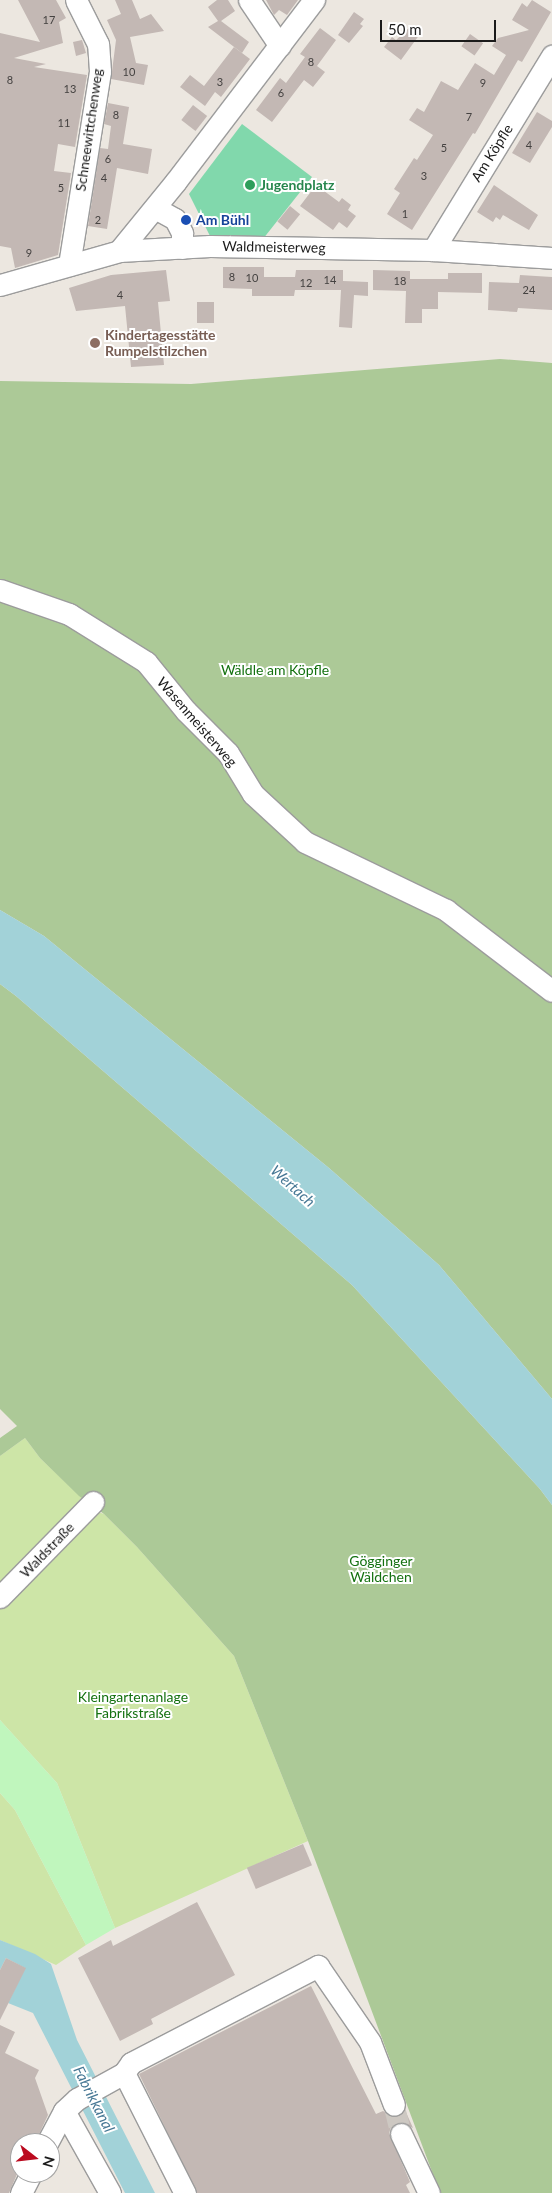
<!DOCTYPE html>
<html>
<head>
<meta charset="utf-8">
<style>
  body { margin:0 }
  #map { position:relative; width:552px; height:2193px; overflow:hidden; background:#ece7e0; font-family:Lato,sans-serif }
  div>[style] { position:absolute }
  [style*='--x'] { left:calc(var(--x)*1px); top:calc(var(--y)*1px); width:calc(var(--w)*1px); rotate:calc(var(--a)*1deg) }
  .grass>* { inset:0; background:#cde5a7 }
  .forest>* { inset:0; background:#acc997 }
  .park>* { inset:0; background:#c0f6bd }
  .pitch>* { inset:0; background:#81d8ac }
  .water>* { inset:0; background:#a2d2d8 }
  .building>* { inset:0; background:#c3b8b4; transform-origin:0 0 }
  .minor-tunnel>* { height:21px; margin-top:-10.5px; transform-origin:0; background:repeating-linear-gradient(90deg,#cdc8c2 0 21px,transparent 0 32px) }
  .roads { filter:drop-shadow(1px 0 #9c9c9c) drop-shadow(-1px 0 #9c9c9c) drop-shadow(0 1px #9c9c9c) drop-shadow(0 -1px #9c9c9c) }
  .minor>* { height:21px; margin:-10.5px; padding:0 10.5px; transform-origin:10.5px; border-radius:10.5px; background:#fff }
  .dots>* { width:14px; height:14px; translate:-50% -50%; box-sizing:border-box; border:2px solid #fff; border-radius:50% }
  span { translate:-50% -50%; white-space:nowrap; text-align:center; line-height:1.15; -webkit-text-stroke:4px #fff; paint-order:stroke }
  .number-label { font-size:11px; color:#454241 }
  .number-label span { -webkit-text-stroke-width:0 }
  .street-label { font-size:14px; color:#1b1b1b }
  .leisure-label { font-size:14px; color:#27864d; font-weight:700 }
  .left { translate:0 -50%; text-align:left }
  .transit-label { font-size:14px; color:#164399; font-weight:700 }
  .education-label { font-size:14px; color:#785e54; font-weight:700 }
  .park-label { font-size:14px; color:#147110 }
  .water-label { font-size:15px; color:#477895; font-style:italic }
  .north { position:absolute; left:10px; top:2133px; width:50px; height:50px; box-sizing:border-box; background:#fff; border:1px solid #a4a4a4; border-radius:50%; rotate:106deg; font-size:14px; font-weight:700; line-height:20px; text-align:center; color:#1b1b1b }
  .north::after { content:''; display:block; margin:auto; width:18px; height:22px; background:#bb0a1f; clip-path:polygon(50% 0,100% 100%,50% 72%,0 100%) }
  .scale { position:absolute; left:380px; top:20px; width:116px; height:22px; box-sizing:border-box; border:2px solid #1b1b1b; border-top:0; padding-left:6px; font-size:15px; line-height:18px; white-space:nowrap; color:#1b1b1b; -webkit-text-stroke:4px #fff; paint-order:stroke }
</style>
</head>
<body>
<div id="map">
  <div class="grass">
    <div style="clip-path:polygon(25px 1438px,40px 1458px,87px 1503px,0 1591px,0 1456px)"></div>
    <div style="clip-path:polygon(95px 1511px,104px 1514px,137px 1547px,234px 1656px,308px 1841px,115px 1928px,57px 1783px,0 1720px,0 1601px)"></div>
    <div style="clip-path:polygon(0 1793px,15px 1810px,86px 1945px,56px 1965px,0 1940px)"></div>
  </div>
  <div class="forest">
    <div style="clip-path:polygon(500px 359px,552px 363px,552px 1399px,439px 1265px,329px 1168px,44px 936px,0 910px,0 381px,191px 384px)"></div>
    <div style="clip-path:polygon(0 984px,16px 996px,352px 1285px,540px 1489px,552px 1505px,552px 2193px,440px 2193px,308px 1841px,234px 1656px,137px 1547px,104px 1514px,79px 1496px,40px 1458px,25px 1438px,0 1456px,0 1438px,17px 1426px,0 1409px)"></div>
  </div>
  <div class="park">
    <div style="clip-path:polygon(0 1720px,57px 1783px,115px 1928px,86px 1945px,15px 1810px,0 1793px)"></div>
  </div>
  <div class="pitch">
    <div style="clip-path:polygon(242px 124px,312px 177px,259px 244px,213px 242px,189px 194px)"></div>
  </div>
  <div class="water">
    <div style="clip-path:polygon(0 910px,44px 936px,329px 1168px,439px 1265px,552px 1399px,552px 1505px,540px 1489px,352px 1285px,16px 996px,0 984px)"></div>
    <div style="clip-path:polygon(0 1940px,35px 1954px,51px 1964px,77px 2040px,155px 2193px,125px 2193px,33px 2013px,8px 2003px,25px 1968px,6px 1958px,0 1970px)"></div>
  </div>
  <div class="building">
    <div style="clip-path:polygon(18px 0,56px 0,66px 18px,59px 22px,63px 43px,14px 58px,46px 64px,34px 67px,87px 75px,75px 147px,58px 144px,54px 171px,71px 173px,58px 255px,15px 268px,11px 248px,0 246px,0 33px,40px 42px)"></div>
    <div style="clip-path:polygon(115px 0,132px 0,140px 19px,151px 14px,164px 31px,130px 37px,136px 63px,148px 65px,144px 85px,111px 79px,116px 40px,107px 20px,121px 14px)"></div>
    <div style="clip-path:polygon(217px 0,228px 0,235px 11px,221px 21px,249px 42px,242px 53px,208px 27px,218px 21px,208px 7px)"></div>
    <div style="clip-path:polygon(266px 0,298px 0,287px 15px,279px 10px,274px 15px)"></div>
    <div style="clip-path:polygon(532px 0,551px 12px,522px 62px,518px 60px,475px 134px,473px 133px,412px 230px,387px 214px,400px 193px,394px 189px,414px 158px,417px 160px,433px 135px,409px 120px,417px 108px,424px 112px,441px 81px,458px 90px,475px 63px,494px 75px,506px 55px,492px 46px,498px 38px,529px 30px,512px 20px,522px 3px,527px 7px)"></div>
    <div style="clip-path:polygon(354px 12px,364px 19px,360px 24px,363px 26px,349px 43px,338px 35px)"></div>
    <div style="clip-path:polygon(410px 27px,420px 34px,401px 60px,384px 47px,392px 37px,396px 40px)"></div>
    <div style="clip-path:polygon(320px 28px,336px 40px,317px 66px,325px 72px,313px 87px,304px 80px,272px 122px,256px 110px,280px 78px,286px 83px,305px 57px,300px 54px)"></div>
    <div style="left:470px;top:34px;width:16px;height:15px;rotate:35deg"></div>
    <div style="clip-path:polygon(82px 40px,86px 53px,76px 56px,73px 42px)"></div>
    <div style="clip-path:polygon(234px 47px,250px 59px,221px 97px,215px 92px,205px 106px,180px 87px,190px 75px,204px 86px)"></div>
    <div style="clip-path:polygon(108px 103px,129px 107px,123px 144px,152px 149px,148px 174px,117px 168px,107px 229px,88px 226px,100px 148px,108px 149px,111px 126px,104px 124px)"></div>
    <div style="left:193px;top:105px;width:18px;height:19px;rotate:38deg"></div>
    <div style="clip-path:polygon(537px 112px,552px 121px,552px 127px,530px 163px,512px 153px)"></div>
    <div style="clip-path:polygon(316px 185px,339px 202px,342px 198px,351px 205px,348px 210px,356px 216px,347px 228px,339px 222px,333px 230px,300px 206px)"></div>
    <div style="clip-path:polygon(494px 185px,538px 215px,529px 230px,503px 215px,500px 220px,496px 217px,493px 222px,477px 212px)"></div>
    <div style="left:290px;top:206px;width:13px;height:20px;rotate:39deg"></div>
    <div style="clip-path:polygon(223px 267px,264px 267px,264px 277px,295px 277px,296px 270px,343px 270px,343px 281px,368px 282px,368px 296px,354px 295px,352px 328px,339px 327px,341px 290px,295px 290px,294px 296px,252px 296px,252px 289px,223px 288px)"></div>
    <div style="clip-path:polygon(166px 270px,170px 301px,158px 302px,164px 365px,131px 367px,125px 306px,76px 311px,69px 288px,111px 275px)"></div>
    <div style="clip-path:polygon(373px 270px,410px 271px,410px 279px,448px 279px,448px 273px,482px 273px,482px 293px,438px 292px,438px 309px,422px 309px,422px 323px,405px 323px,406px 291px,373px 290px)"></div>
    <div style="clip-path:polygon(520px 275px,552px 277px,552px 310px,518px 308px,517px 312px,488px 310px,489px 282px,519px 283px)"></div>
    <div style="left:197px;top:302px;width:17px;height:21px"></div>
    <div style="left:303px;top:1844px;width:23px;height:61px;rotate:67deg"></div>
    <div style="clip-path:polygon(197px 1902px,235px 1975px,151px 2019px,153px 2024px,120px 2041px,78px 1958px,111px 1940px,113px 1946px)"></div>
    <div style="clip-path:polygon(6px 1958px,26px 1968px,0 2020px,0 1970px)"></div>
    <div style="clip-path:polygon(311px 1986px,376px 2114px,383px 2111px,392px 2117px,398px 2117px,405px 2110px,413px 2128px,402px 2122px,396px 2123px,391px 2127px,389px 2133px,410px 2182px,406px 2185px,410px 2193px,197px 2193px,139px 2074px)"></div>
    <div style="clip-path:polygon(0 2025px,15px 2032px,5px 2053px,39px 2070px,35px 2078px,48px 2115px,35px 2143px,20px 2143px,20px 2167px,9px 2193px,0 2193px)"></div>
  </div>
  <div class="minor-tunnel">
    <div style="--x:394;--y:2105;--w:30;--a:76"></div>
  </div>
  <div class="roads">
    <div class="minor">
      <div style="--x:249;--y:0;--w:55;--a:56"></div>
      <div style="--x:155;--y:208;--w:23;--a:29"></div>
      <div style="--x:175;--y:219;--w:16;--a:63"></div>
      <div style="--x:182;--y:233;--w:15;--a:90"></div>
      <div style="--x:433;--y:250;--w:228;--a:-58.5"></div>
      <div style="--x:119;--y:251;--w:90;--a:-50.8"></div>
      <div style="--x:176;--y:181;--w:228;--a:-52.7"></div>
      <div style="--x:69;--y:265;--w:196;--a:-80.9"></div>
      <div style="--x:100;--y:71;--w:27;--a:-94"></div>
      <div style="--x:98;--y:44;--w:49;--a:-116.6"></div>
      <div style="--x:0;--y:285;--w:124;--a:-15.9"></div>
      <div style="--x:119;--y:251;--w:91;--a:-3.1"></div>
      <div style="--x:210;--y:246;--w:223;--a:1"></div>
      <div style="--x:433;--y:250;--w:119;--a:3.8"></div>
      <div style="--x:0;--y:590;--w:73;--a:19.2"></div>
      <div style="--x:69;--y:614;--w:91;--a:31.9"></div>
      <div style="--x:146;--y:662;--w:63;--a:50.8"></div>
      <div style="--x:186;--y:711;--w:59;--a:45"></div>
      <div style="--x:228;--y:753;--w:48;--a:58.6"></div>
      <div style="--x:253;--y:794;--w:71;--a:42.7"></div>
      <div style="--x:305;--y:842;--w:157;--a:25.7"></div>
      <div style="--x:446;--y:910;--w:133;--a:37.4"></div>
      <div style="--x:0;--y:1597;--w:133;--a:-45.6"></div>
      <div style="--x:124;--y:2073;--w:12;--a:-55"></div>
      <div style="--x:131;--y:2063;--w:211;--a:-27.4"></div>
      <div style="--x:318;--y:1966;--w:92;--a:55.6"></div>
      <div style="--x:370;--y:2042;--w:67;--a:69.1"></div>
      <div style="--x:64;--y:2111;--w:94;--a:60.7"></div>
      <div style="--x:401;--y:2134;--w:65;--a:64.6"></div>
      <div style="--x:47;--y:2143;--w:36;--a:-62"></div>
      <div style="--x:64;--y:2111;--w:18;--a:-43"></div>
      <div style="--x:77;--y:2099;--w:54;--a:-29"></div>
      <div style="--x:124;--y:2073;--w:135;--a:63.1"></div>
      <div style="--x:21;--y:2193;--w:22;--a:-63"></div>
    </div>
  </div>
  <div class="dots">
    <div style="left:250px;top:185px;background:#2e9e5b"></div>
    <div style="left:186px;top:220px;background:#1a4fb4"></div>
    <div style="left:95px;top:343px;background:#8d6e63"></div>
  </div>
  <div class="number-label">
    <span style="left:49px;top:20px">17</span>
    <span style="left:311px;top:62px">8</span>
    <span style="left:129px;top:72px">10</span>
    <span style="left:10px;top:80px">8</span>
    <span style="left:220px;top:82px">3</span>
    <span style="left:483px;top:83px">9</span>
    <span style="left:70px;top:89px">13</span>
    <span style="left:281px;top:93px">6</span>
    <span style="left:116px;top:115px">8</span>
    <span style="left:469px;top:117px">7</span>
    <span style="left:64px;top:123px">11</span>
    <span style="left:529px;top:145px">4</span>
    <span style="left:444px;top:148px">5</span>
    <span style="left:108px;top:159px">6</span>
    <span style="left:424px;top:176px">3</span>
    <span style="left:104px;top:178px">4</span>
    <span style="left:61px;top:188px">5</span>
    <span style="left:405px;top:214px">1</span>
    <span style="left:98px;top:220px">2</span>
    <span style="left:29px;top:253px">9</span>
    <span style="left:232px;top:277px">8</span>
    <span style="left:252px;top:278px">10</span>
    <span style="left:330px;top:280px">14</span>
    <span style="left:400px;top:281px">18</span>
    <span style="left:306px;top:283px">12</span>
    <span style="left:529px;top:290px">24</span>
    <span style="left:120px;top:295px">4</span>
  </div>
  <div class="street-label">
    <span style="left:89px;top:130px;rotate:-82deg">Schneewittchenweg</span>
    <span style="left:492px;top:153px;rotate:-58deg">Am Köpfle</span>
    <span style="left:274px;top:247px;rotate:1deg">Waldmeisterweg</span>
    <span style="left:197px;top:722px;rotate:49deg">Wasenmeisterweg</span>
    <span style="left:47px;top:1550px;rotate:-46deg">Waldstraße</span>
  </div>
  <div class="leisure-label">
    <span class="left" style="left:260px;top:185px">Jugendplatz</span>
  </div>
  <div class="transit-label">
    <span class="left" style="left:196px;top:220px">Am Bühl</span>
  </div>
  <div class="education-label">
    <span class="left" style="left:105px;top:343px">Kindertagesstätte<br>Rumpelstilzchen</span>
  </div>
  <div class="park-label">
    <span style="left:275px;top:670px">Wäldle am Köpfle</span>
    <span style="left:381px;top:1569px">Gögginger<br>Wäldchen</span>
    <span style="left:133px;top:1705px">Kleingartenanlage<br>Fabrikstraße</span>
  </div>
  <div class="water-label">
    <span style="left:293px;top:1186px;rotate:42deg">Wertach</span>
    <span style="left:94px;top:2099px;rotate:63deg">Fabrikkanal</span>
  </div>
  <div class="north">N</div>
  <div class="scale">50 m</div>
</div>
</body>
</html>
